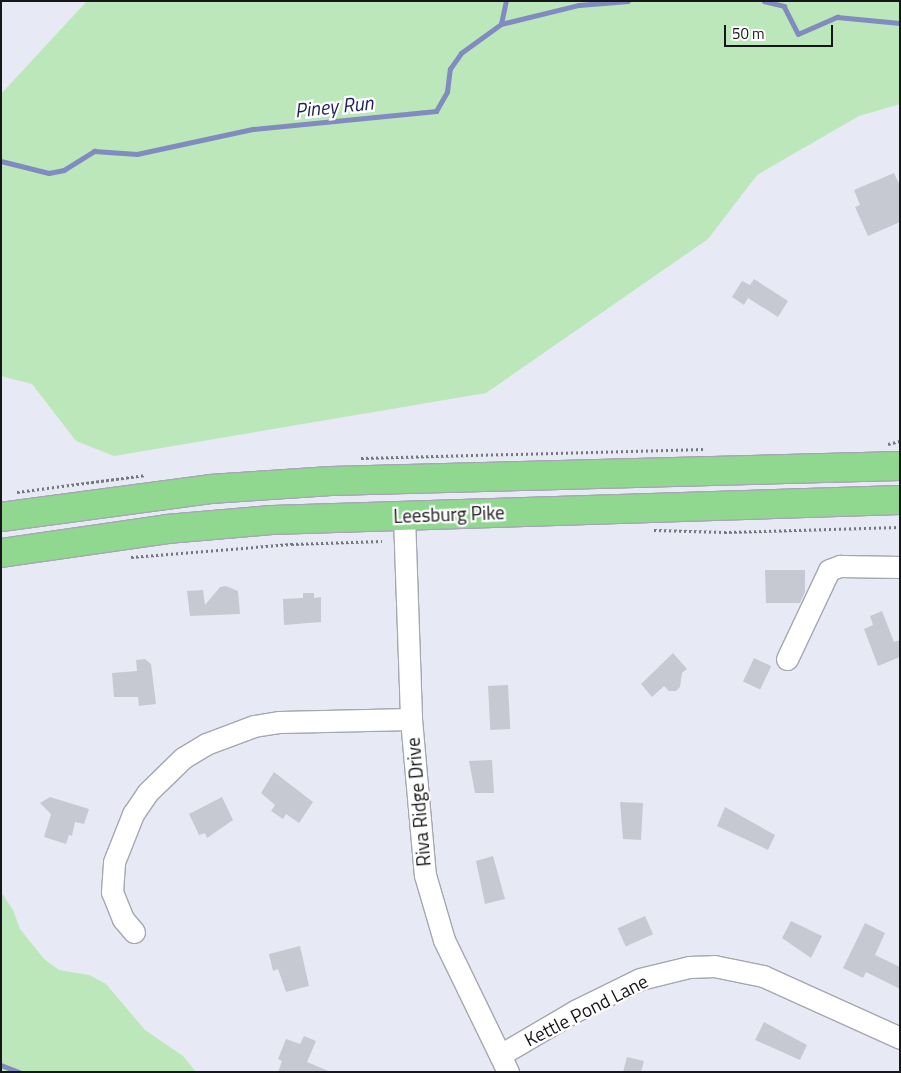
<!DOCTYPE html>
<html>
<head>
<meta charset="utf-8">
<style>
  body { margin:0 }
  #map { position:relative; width:901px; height:1073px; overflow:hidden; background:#e7eaf4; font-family:"Titillium Web",sans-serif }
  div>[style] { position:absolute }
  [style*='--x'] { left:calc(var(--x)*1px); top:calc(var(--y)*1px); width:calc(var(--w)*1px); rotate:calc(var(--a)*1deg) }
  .green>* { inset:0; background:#bbe7ba }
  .stream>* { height:4.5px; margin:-2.25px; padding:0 2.25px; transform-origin:2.25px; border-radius:2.25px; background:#818bbf }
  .building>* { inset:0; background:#c7c9d2; transform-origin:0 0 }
  .path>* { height:2.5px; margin-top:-1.25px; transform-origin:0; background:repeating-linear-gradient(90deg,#76787e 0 2.5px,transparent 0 5px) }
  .roads { filter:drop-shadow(1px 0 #a5a7b0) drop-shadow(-1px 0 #a5a7b0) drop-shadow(0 1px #a5a7b0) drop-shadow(0 -1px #a5a7b0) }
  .minor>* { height:21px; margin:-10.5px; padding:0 10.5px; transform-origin:10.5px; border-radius:10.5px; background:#fff }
  .highway>* { height:28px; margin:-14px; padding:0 14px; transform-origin:14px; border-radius:14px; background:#90d790 }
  span { translate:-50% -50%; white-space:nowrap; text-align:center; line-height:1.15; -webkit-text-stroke:4.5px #fff; paint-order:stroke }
  .street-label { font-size:19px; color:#17171b }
  .water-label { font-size:20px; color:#1e1f5e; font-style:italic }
  .frame { position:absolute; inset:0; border:2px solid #17171b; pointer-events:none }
  .scale { position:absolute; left:724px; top:25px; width:109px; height:22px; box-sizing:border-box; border:2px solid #17171b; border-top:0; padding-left:6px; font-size:15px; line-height:18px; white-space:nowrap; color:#17171b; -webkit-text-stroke:4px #fff; paint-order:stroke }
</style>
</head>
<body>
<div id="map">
  <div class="green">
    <div style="clip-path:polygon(87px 1px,900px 1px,900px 104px,859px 116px,757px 175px,708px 239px,486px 393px,114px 456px,76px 441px,32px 384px,1px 376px,1px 94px)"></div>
    <div style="clip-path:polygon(1px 892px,13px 910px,20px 929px,44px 959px,59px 970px,89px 975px,106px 984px,145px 1030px,183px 1056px,196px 1072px,1px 1072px)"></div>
  </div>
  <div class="stream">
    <div style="--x:764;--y:1;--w:21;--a:14"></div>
    <div style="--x:784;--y:6;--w:31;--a:63"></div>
    <div style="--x:798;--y:34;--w:43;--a:-23.6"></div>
    <div style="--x:837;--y:17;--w:63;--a:5.4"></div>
    <div style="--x:501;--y:24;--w:24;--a:-78"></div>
    <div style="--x:1;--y:161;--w:49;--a:14"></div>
    <div style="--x:49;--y:173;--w:15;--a:-11"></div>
    <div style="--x:64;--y:170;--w:36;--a:-32"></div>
    <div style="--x:94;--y:151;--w:43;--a:4"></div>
    <div style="--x:137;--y:154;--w:119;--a:-12.2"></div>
    <div style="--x:253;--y:129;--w:184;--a:-5.6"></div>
    <div style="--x:436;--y:111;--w:22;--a:-60"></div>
    <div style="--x:447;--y:92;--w:23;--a:-83"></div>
    <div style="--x:450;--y:69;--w:19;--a:-55"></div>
    <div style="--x:461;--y:53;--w:49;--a:-35.9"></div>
    <div style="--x:501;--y:24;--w:80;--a:-13.7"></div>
    <div style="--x:579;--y:5;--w:49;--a:-4.7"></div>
    <div style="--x:1;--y:1065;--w:19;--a:21"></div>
  </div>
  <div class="building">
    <div style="clip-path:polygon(894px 173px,900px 186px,900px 222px,868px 236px,855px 207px,860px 205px,854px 190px)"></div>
    <div style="clip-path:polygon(754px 279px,788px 301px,778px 317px,748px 298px,744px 305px,732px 297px,742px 281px,750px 285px)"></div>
    <div style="clip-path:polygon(765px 570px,805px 570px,805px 592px,800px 603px,766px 603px)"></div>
    <div style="clip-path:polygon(226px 586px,238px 591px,240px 614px,190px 616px,187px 591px,203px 590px,205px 605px,220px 587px)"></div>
    <div style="clip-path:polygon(303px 593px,314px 593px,314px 598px,321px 597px,321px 622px,284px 625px,283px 599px,303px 598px)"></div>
    <div style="clip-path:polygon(882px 611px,894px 642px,900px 640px,900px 657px,878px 666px,864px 629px,873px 625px,870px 616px)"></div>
    <div style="clip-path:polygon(673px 653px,687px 669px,682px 673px,680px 687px,676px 691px,669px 691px,664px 686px,652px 697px,641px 684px)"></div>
    <div style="left:754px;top:658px;width:19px;height:26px;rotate:25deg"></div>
    <div style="clip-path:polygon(145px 659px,151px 664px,156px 704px,139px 706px,138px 697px,114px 697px,112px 673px,137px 671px,136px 660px)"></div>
    <div style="left:508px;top:685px;width:44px;height:20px;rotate:87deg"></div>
    <div style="clip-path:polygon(492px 760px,494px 793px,475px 793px,469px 761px)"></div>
    <div style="clip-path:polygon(274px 772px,313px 802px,299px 823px,286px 814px,283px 819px,271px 811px,275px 805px,261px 793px)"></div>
    <div style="clip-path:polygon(50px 797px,89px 809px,84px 824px,75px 822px,72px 836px,69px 835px,66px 844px,44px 837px,51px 814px,40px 803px)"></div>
    <div style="clip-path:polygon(222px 797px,233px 820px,207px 838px,205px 833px,199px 835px,189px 814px)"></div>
    <div style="clip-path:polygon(620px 802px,643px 803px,641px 840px,623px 839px)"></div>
    <div style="clip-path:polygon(725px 807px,775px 835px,768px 850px,717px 826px)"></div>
    <div style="clip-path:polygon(493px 856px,505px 899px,485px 904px,476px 861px)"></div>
    <div style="left:645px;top:916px;width:20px;height:30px;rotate:66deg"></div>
    <div style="clip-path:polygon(791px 921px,822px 936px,811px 958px,782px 938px)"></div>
    <div style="clip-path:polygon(865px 923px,885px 933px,875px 955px,900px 967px,900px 989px,866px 972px,863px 978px,843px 968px)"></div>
    <div style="clip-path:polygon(300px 946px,309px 986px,286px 992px,278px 969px,273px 971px,269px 954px)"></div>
    <div style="clip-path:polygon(764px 1022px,807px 1045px,800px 1060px,755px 1040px)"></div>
    <div style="clip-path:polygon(304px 1036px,316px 1041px,307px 1062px,331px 1072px,278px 1072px,282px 1061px,278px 1059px,286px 1039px,300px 1044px)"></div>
    <div style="clip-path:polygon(627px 1057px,644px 1061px,641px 1072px,623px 1072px)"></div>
  </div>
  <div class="path">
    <div style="--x:888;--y:444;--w:12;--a:-14"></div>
    <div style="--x:361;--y:458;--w:344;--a:-1.5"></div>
    <div style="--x:17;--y:492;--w:130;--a:-7.5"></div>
    <div style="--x:654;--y:530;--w:70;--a:1.6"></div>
    <div style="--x:724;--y:532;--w:176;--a:-1.6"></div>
    <div style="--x:131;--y:557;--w:161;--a:-4.6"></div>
    <div style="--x:291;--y:544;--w:91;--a:-1.9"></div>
  </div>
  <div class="roads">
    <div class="minor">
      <div style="--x:404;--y:516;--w:203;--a:88"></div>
      <div style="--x:411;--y:719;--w:157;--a:84.9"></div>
      <div style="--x:425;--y:875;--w:68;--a:73.7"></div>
      <div style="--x:444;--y:940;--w:147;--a:64.1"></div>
      <div style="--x:787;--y:659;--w:98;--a:-64.7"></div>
      <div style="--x:829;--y:570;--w:12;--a:-20"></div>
      <div style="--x:840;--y:566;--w:60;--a:1"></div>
      <div style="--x:134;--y:932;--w:17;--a:-130"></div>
      <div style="--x:123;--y:919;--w:29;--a:-112"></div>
      <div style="--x:112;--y:892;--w:30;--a:-86"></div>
      <div style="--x:114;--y:862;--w:52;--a:-68.4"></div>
      <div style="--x:133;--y:814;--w:25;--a:-56"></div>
      <div style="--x:147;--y:793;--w:50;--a:-44.2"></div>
      <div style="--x:183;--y:758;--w:27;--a:-31"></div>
      <div style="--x:206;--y:744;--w:51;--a:-20.6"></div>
      <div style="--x:254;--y:726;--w:26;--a:-9"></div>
      <div style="--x:280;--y:722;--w:131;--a:-1.3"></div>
      <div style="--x:500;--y:1055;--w:87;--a:-30.4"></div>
      <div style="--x:575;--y:1011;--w:72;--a:-26.2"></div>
      <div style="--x:640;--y:979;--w:50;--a:-13.8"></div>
      <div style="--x:689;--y:967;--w:25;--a:-2"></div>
      <div style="--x:714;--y:966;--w:50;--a:11.5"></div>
      <div style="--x:763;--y:976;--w:150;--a:24.3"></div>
    </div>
    <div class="highway">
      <div style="--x:1;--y:517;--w:211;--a:-7.6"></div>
      <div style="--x:210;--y:489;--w:121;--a:-3.8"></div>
      <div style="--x:331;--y:481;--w:569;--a:-1.51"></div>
      <div style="--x:1;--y:553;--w:168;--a:-8.2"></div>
      <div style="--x:167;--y:529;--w:105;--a:-4.9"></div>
      <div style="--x:272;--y:520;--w:628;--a:-1.82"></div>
    </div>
  </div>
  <div class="street-label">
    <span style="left:449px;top:514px;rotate:-2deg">Leesburg Pike</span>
    <span style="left:418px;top:802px;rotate:-95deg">Riva Ridge Drive</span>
    <span style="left:586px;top:1010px;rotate:-27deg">Kettle Pond Lane</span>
  </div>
  <div class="water-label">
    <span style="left:334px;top:106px;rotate:-6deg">Piney Run</span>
  </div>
  <div class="frame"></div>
  <div class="scale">50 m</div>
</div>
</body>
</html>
